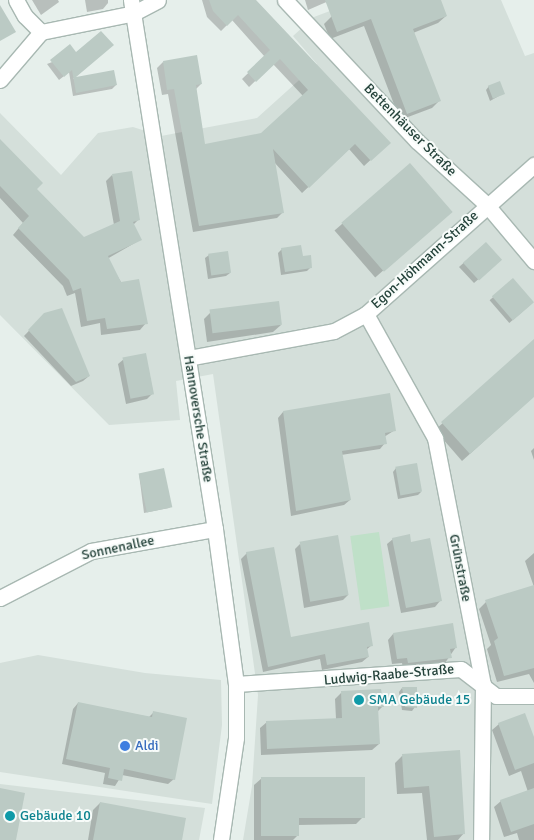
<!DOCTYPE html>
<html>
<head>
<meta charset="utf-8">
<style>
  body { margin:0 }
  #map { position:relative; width:534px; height:840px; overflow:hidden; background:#e6efeb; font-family:Signika,sans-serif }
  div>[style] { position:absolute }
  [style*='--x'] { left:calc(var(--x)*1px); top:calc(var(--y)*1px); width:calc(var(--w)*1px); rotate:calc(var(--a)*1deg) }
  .built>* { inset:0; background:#d4dfda }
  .green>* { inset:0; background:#bfe0c8; transform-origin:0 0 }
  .shadow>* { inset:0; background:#0003; transform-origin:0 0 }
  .building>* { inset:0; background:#bbcac4; transform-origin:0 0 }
  .roads { filter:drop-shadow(1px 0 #a8b8b2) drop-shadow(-1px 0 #a8b8b2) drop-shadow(0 1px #a8b8b2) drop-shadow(0 -1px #a8b8b2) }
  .street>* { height:15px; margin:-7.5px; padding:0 7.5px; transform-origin:7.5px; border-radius:7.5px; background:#fff }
  .secondary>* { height:15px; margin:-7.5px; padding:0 7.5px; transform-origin:7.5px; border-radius:7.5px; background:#fff }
  .dots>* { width:14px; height:14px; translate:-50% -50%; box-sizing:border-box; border:2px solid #f7fbf9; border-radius:50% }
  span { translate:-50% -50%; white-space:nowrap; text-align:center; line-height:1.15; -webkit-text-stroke:4px #f7fbf9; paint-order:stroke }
  .street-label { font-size:14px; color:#24423a }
  .culture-label { font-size:14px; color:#0d838f }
  .left { translate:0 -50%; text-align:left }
  .shop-label { font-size:14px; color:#366cbe }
</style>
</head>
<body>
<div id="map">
  <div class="built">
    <div style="clip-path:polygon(359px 0,501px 0,525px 56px,534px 53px,534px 840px,243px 840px,252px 786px,258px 695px,213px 374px,176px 381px,180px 420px,109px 425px,0 315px,0 113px,61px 175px,98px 133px,133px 127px,161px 136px,257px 118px,317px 64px,293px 36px,314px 17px)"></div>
    <div style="clip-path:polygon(38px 655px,145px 673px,221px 680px,222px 725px,212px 804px,0 772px,0 663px)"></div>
    <div style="clip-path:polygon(0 784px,205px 808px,199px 840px,0 840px)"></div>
  </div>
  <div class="green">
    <div style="left:379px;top:532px;width:75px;height:29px;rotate:82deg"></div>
  </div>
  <div class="shadow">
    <div style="clip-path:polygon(32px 0,58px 0,59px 2px,41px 15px)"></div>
    <div style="clip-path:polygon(85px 0,108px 0,108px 3px,103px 9px,87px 12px)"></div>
    <div style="clip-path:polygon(202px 0,255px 0,389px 143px,364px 166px,349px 149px,302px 193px,274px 162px,283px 212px,277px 218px,193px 232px,168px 94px,162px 95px,157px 68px,163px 62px,201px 84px,196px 89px,204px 145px,262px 135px,303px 96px,273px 64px,249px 87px,242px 79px,265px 57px,232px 20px,221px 31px,207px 17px)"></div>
    <div style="clip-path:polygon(305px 0,331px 0,308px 10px)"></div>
    <div style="clip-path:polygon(374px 0,440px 0,446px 16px,438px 23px,413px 33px,439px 101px,432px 108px,400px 120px,364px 26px,330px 39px,324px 24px,332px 16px)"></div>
    <div style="clip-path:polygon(108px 49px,73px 79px,113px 72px,116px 85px,112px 89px,73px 96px,69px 72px,59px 80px,47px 64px,76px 53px)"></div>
    <div style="clip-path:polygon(489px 86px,504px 93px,490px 101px,486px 90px)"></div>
    <div style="clip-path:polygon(0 141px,36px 189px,84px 239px,114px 225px,106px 181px,112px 175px,138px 220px,133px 225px,140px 240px,107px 259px,146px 323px,140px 330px,101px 335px,100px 323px,81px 327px,75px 293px,67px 296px,63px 286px,13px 235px,23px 223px,0 198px)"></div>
    <div style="left:410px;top:165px;width:62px;height:100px;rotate:49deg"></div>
    <div style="clip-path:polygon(486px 243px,497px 263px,474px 283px,459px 267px)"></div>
    <div style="clip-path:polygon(282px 249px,301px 257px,311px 267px,307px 271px,281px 275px,278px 253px)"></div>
    <div style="clip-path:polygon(209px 255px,230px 273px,226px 276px,208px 279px,205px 258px)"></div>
    <div style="left:513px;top:280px;width:30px;height:31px;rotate:49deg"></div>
    <div style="clip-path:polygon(211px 312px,281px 325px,273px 332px,207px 342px,204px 319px)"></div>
    <div style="clip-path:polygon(44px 315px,89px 376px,83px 381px,71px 386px,24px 336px)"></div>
    <div style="clip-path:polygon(534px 341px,534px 396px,462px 461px,435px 430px)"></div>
    <div style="clip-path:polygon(124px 359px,152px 394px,147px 399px,126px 404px,118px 364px)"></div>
    <div style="clip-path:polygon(283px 412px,395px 430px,384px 437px,385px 443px,380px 449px,341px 455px,350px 500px,344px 505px,291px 516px,278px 418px)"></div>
    <div style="clip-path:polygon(534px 448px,534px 460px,531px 451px)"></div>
    <div style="clip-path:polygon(396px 468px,421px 492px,418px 495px,398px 499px,393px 472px)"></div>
    <div style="clip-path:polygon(139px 474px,170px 507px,169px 508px,144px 513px)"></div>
    <div style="clip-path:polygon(393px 539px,410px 543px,440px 601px,435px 607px,401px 613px,387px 544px)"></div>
    <div style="clip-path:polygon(300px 544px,348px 595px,343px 600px,304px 608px,295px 549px)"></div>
    <div style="clip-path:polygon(247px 553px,290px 638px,372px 645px,366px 650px,368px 657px,362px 662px,322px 670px,320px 659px,263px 672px,241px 559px)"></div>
    <div style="clip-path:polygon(534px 553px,534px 683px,529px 674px,497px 682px,487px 649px,491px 645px,479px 609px,486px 602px,534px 587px,525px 561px)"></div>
    <div style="clip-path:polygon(393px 634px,456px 647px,445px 663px,403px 668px,402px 663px,392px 664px,388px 640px)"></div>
    <div style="clip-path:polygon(402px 688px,415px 707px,412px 711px,402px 710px,399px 692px)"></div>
    <div style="clip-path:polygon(341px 693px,383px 706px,377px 712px,379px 744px,372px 750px,261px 755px,260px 728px,267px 722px,336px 719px,335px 699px)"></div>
    <div style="clip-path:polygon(78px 703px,149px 717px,154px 712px,174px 779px,168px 784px,122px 775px,115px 786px,103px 784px,105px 773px,62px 764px,73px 709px)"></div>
    <div style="clip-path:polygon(499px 724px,534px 741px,534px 840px,519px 840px,517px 833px,504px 837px,494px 807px,501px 801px,528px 792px,521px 771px,509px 776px,492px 730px)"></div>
    <div style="clip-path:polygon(459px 751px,464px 833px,458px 840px,427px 840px,422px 793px,397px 794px,395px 763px,402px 756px)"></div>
    <div style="clip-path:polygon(262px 778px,363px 817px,356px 824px,298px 825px,298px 835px,293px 840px,254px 840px,254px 785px)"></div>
    <div style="clip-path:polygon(100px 803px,181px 840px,88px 840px,93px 810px)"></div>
  </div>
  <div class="building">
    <div style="clip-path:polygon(209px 0,256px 0,391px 143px,371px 161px,355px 144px,309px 188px,273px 149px,284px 213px,199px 226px,174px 89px,167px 90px,163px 61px,197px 55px,202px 84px,196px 85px,205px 144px,261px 133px,308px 90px,280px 59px,256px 82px,247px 72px,270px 50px,238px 15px,227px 26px,213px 11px)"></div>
    <div style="clip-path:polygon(325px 0,441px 0,447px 16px,413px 29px,441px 101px,407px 114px,371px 19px,337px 32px)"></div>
    <div style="clip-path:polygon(0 5px,16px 32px,0 41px)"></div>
    <div style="clip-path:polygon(101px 31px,114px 45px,76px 77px,114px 70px,117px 85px,76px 93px,72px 70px,64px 77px,50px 60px,70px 44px,76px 52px)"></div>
    <div style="left:500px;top:81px;width:14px;height:13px;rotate:69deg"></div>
    <div style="clip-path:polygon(0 139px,43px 183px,37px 189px,84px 237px,120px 221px,112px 174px,132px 171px,140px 220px,133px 222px,142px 240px,108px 256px,121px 282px,139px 279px,148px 324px,107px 329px,105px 318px,87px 321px,81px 288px,73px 291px,69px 280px,18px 228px,29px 216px,0 186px)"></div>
    <div style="left:410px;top:163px;width:65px;height:91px;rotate:49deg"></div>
    <div style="left:486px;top:242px;width:24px;height:31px;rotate:48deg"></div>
    <div style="clip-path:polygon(301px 245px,303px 256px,311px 255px,312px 268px,285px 272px,281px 248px)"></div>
    <div style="left:228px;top:251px;width:22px;height:20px;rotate:82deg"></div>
    <div style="left:513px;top:278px;width:32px;height:28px;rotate:49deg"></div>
    <div style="left:279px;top:301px;width:24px;height:70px;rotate:83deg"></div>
    <div style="clip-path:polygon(62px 308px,90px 376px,76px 382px,28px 330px,44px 313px)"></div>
    <div style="clip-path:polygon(534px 339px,534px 397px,470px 454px,441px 422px)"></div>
    <div style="left:146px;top:353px;width:42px;height:24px;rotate:79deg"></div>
    <div style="clip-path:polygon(390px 393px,396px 431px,385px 433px,387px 444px,342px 451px,351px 500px,296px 511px,283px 411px)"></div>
    <div style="left:417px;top:463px;width:29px;height:22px;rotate:80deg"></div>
    <div style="left:164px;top:468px;width:40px;height:26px;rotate:78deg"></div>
    <div style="clip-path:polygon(410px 534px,411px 542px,430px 538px,442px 601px,406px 608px,392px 538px)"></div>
    <div style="left:338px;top:535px;width:61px;height:39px;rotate:80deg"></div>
    <div style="clip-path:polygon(274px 547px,291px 637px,369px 622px,373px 646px,367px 647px,369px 657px,327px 665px,325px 654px,268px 667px,246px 552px)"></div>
    <div style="clip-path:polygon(534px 585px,534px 668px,504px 676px,494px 641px,498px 638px,485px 600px)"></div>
    <div style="clip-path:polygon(453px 623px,457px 648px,450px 649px,452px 658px,408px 663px,407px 658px,397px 659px,393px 633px)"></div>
    <div style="clip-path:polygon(402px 687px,417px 687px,417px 708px,405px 707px)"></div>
    <div style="clip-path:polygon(381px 689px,384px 707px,378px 707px,380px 744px,267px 749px,266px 721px,342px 718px,341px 691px)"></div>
    <div style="clip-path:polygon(78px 702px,152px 717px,153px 711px,187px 718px,175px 780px,124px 769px,122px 781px,108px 778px,110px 768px,66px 759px)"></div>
    <div style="clip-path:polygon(525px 713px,534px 737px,534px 763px,515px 770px,498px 723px)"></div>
    <div style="clip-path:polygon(460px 750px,465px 834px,434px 837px,429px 786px,404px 788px,402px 754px)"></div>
    <div style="clip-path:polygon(261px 777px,365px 777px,365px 818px,299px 818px,299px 836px,261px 836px)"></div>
    <div style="clip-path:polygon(0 788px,25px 793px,16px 840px,0 840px)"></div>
    <div style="clip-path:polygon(534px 788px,534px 824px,511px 832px,500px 800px)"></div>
    <div style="clip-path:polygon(100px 802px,186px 818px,182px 840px,93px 840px)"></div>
  </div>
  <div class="roads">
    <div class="street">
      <div style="--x:16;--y:0;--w:18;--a:61"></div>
      <div style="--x:25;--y:16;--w:23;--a:45"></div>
      <div style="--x:41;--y:32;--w:95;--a:-11.5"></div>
      <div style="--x:285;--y:0;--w:193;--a:46.9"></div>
      <div style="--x:417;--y:141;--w:93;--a:42.4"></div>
      <div style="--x:486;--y:204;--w:75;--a:49.9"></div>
      <div style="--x:0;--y:80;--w:63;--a:-49.5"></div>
      <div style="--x:366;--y:314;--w:142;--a:60.9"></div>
      <div style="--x:435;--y:438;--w:251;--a:79"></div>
      <div style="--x:483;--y:684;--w:156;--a:90.7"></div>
      <div style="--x:188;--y:358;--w:148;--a:-10.5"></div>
      <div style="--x:334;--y:331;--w:36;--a:-28"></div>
      <div style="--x:366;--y:314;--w:225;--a:-41.6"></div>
      <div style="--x:0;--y:598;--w:102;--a:-27.3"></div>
      <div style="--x:91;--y:551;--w:126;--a:-10.1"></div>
      <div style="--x:236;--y:684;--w:225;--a:-3.8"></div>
      <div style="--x:461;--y:669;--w:44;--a:37.6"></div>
      <div style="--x:496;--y:696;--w:38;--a:0"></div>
    </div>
    <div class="secondary">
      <div style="--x:131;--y:0;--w:536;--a:80.98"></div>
      <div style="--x:215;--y:529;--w:156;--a:82.3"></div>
      <div style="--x:236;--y:684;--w:54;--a:90"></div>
      <div style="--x:236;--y:738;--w:103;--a:98.4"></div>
      <div style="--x:134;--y:13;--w:27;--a:-28"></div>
    </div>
  </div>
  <div class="dots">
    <div style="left:359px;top:700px;background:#0f9aa8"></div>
    <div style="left:125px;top:746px;background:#3f7fe0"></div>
    <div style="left:10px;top:816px;background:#0f9aa8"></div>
  </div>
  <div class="street-label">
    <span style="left:410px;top:130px;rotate:45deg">Bettenhäuser Straße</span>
    <span style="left:425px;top:260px;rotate:-42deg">Egon-Höhmann-Straße</span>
    <span style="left:198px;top:419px;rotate:81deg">Hannoversche Straße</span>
    <span style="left:118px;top:548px;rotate:-12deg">Sonnenallee</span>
    <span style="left:460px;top:568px;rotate:79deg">Grünstraße</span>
    <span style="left:389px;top:675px;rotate:-5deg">Ludwig-Raabe-Straße</span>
  </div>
  <div class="culture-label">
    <span class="left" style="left:369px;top:700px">SMA Gebäude 15</span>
    <span class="left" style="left:20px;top:816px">Gebäude 10</span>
  </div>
  <div class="shop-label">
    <span class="left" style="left:135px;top:746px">Aldi</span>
  </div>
</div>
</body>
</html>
